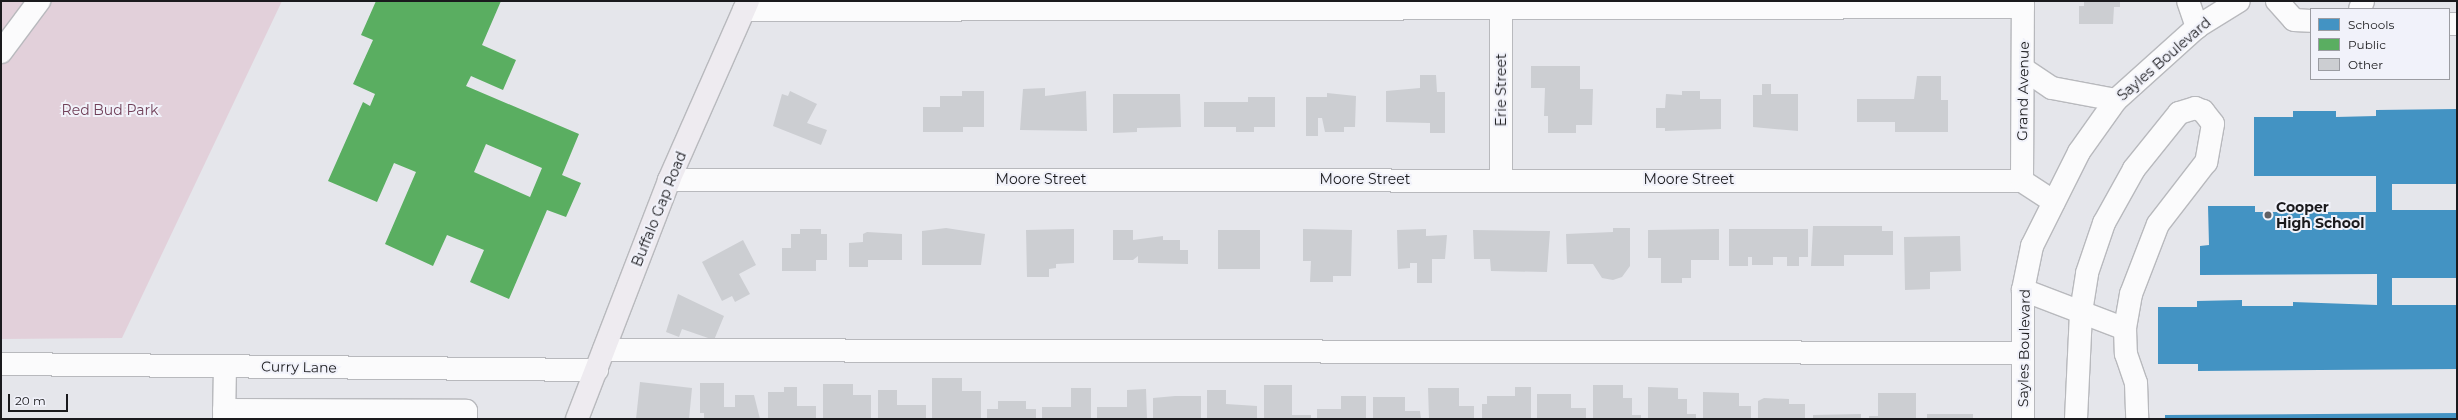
<!DOCTYPE html>
<html>
<head>
<meta charset="utf-8">
<style>
  body { margin:0 }
  #map { position:relative; width:2458px; height:420px; overflow:hidden; background:#e5e6eb; font-family:Montserrat,sans-serif }
  div>[style] { position:absolute }
  [style*='--x'] { left:calc(var(--x)*1px); top:calc(var(--y)*1px); width:calc(var(--w)*1px); rotate:calc(var(--a)*1deg) }
  .green>* { inset:0; background:#e2d0da }
  .schools>* { inset:0; background:#4393c3 }
  .public>* { inset:0; background:#5aae61 }
  .building>* { inset:0; background:#ccced2; transform-origin:0 0 }
  .roads { filter:drop-shadow(1px 0 #b8b9bd) drop-shadow(-1px 0 #b8b9bd) drop-shadow(0 1px #b8b9bd) drop-shadow(0 -1px #b8b9bd) }
  .minor>* { height:22px; margin:-11px; padding:0 11px; transform-origin:11px; border-radius:11px; background:#fbfbfc }
  .major>* { height:22px; margin:-11px; padding:0 11px; transform-origin:11px; border-radius:11px; background:#eeebf0 }
  .dots>* { width:11px; height:11px; translate:-50% -50%; box-sizing:border-box; border:2px solid #f1f2fa; border-radius:50% }
  span { translate:-50% -50%; white-space:nowrap; text-align:center; line-height:1.15; -webkit-text-stroke:4px #f1f2fa; paint-order:stroke }
  .street-label { font-size:14px; color:#1a1a1d }
  .park-label { font-size:14px; color:#714159 }
  .poi-label { font-size:14px; color:#1a1a1d; font-weight:700 }
  .left { translate:0 -50%; text-align:left }
  .frame { position:absolute; inset:0; border:2px solid #1a1a1d; pointer-events:none }
  .legend { position:absolute; left:2310px; top:8px; width:140px; height:72px; box-sizing:border-box; background:#f1f2fa; border:1px solid #9b9ca2; margin:0; padding:5px 7px; list-style:none; font-size:12px; color:#1a1a1d }
  .legend li { display:flex; align-items:center; gap:8px; height:20px }
  .legend b { width:20px; border:1px solid #9b9ca2 }
  .scale { position:absolute; left:8px; top:394px; width:60px; height:18px; box-sizing:border-box; border:2px solid #1a1a1d; border-top:0; padding-left:5px; font-size:12px; line-height:14px; white-space:nowrap; color:#1a1a1d; -webkit-text-stroke:3px #f1f2fa; paint-order:stroke }
</style>
</head>
<body>
<div id="map">
  <div class="green">
    <div style="clip-path:polygon(1px 1px,282px 1px,122px 338px,1px 339px)"></div>
  </div>
  <div class="schools">
    <div style="clip-path:polygon(2457px 109px,2457px 184px,2392px 184px,2392px 210px,2457px 210px,2457px 278px,2392px 278px,2392px 305px,2457px 305px,2457px 369px,2198px 371px,2198px 364px,2158px 364px,2158px 307px,2197px 307px,2197px 301px,2242px 300px,2242px 306px,2293px 306px,2293px 302px,2377px 305px,2377px 274px,2200px 275px,2200px 246px,2209px 245px,2208px 206px,2255px 206px,2255px 212px,2376px 212px,2376px 176px,2254px 176px,2254px 117px,2293px 117px,2293px 111px,2336px 111px,2336px 117px,2376px 116px,2376px 110px)"></div>
    <div style="clip-path:polygon(2457px 413px,2457px 419px,2165px 419px,2165px 415px)"></div>
  </div>
  <div class="public">
    <div style="clip-path:polygon(evenodd,376px 1px,501px 1px,482px 45px,516px 60px,503px 90px,471px 76px,466px 86px,579px 134px,562px 175px,581px 183px,566px 217px,547px 210px,509px 299px,470px 282px,484px 250px,447px 235px,433px 266px,385px 244px,416px 172px,394px 163px,377px 202px,328px 181px,363px 102px,370px 106px,375px 94px,353px 84px,373px 40px,361px 35px,376px 1px,486px 144px,542px 168px,530px 197px,474px 172px,486px 144px)"></div>
  </div>
  <div class="building">
    <div style="clip-path:polygon(2084px 1px,2120px 1px,2120px 7px,2114px 7px,2113px 24px,2079px 24px,2079px 6px,2084px 6px)"></div>
    <div style="clip-path:polygon(1531px 66px,1580px 66px,1580px 89px,1593px 89px,1592px 125px,1576px 125px,1576px 133px,1548px 133px,1548px 116px,1544px 116px,1545px 88px,1531px 88px)"></div>
    <div style="clip-path:polygon(1420px 75px,1436px 75px,1437px 92px,1445px 92px,1445px 133px,1430px 133px,1430px 123px,1386px 122px,1386px 91px,1420px 88px)"></div>
    <div style="clip-path:polygon(1917px 76px,1941px 76px,1941px 100px,1948px 100px,1948px 132px,1895px 132px,1895px 122px,1857px 122px,1857px 99px,1914px 99px)"></div>
    <div style="clip-path:polygon(1762px 84px,1771px 84px,1771px 94px,1798px 94px,1798px 131px,1753px 127px,1753px 95px,1762px 95px)"></div>
    <div style="clip-path:polygon(1045px 88px,1045px 96px,1086px 91px,1087px 131px,1020px 130px,1023px 89px)"></div>
    <div style="clip-path:polygon(790px 91px,817px 104px,807px 123px,827px 130px,821px 145px,773px 126px,782px 94px,788px 96px)"></div>
    <div style="clip-path:polygon(962px 91px,984px 91px,984px 127px,963px 127px,963px 132px,923px 132px,923px 107px,940px 107px,940px 96px,962px 96px)"></div>
    <div style="clip-path:polygon(1682px 91px,1700px 91px,1700px 99px,1721px 99px,1721px 129px,1665px 131px,1665px 128px,1656px 128px,1656px 108px,1665px 108px,1666px 94px,1682px 95px)"></div>
    <div style="clip-path:polygon(1327px 93px,1356px 96px,1355px 127px,1344px 127px,1344px 132px,1325px 132px,1322px 118px,1318px 118px,1318px 136px,1306px 136px,1306px 97px,1327px 97px)"></div>
    <div style="clip-path:polygon(1113px 94px,1180px 94px,1181px 127px,1137px 128px,1137px 132px,1113px 133px)"></div>
    <div style="clip-path:polygon(1248px 97px,1275px 97px,1275px 127px,1254px 127px,1254px 132px,1236px 132px,1236px 127px,1204px 127px,1204px 102px,1248px 102px)"></div>
    <div style="clip-path:polygon(1813px 226px,1882px 226px,1882px 231px,1893px 231px,1893px 255px,1844px 255px,1844px 266px,1811px 266px)"></div>
    <div style="clip-path:polygon(946px 228px,985px 234px,981px 265px,922px 265px,922px 231px)"></div>
    <div style="clip-path:polygon(1613px 228px,1630px 228px,1630px 266px,1622px 277px,1613px 280px,1602px 278px,1593px 264px,1567px 264px,1566px 234px,1613px 232px)"></div>
    <div style="clip-path:polygon(800px 229px,821px 229px,821px 234px,827px 234px,827px 260px,816px 260px,816px 271px,782px 271px,782px 248px,791px 248px,791px 234px,800px 234px)"></div>
    <div style="clip-path:polygon(1074px 229px,1074px 263px,1056px 264px,1056px 268px,1049px 269px,1049px 277px,1027px 277px,1026px 230px)"></div>
    <div style="clip-path:polygon(1303px 229px,1352px 230px,1351px 276px,1333px 276px,1333px 282px,1310px 282px,1311px 261px,1303px 261px)"></div>
    <div style="clip-path:polygon(1426px 229px,1426px 236px,1447px 235px,1445px 259px,1432px 259px,1432px 283px,1417px 283px,1417px 263px,1410px 263px,1410px 268px,1398px 269px,1397px 230px)"></div>
    <div style="clip-path:polygon(1719px 229px,1719px 260px,1691px 260px,1691px 278px,1682px 278px,1682px 283px,1661px 283px,1661px 258px,1648px 258px,1648px 230px)"></div>
    <div style="clip-path:polygon(1729px 229px,1808px 229px,1808px 257px,1799px 257px,1799px 266px,1787px 266px,1787px 257px,1773px 257px,1773px 265px,1752px 265px,1752px 257px,1748px 257px,1748px 266px,1729px 266px)"></div>
    <div style="clip-path:polygon(1113px 230px,1133px 230px,1133px 240px,1163px 236px,1163px 240px,1180px 240px,1180px 250px,1188px 250px,1188px 264px,1138px 263px,1138px 256px,1133px 260px,1113px 260px)"></div>
    <div style="left:1218px;top:230px;width:42px;height:39px"></div>
    <div style="clip-path:polygon(1473px 230px,1550px 231px,1547px 272px,1491px 271px,1490px 259px,1474px 259px)"></div>
    <div style="clip-path:polygon(867px 232px,902px 234px,902px 260px,868px 260px,868px 267px,849px 267px,849px 243px,863px 242px,863px 234px)"></div>
    <div style="clip-path:polygon(1960px 236px,1961px 271px,1930px 272px,1930px 289px,1905px 290px,1904px 237px)"></div>
    <div style="clip-path:polygon(743px 240px,756px 265px,739px 274px,750px 294px,735px 302px,732px 296px,722px 301px,702px 262px)"></div>
    <div style="clip-path:polygon(678px 294px,724px 316px,714px 340px,682px 329px,679px 337px,666px 332px)"></div>
    <div style="clip-path:polygon(932px 378px,962px 378px,962px 391px,981px 391px,981px 419px,932px 419px)"></div>
    <div style="clip-path:polygon(640px 382px,692px 388px,689px 419px,636px 419px)"></div>
    <div style="clip-path:polygon(700px 383px,724px 383px,724px 407px,735px 407px,735px 395px,754px 395px,760px 419px,704px 419px,704px 413px,700px 413px)"></div>
    <div style="clip-path:polygon(823px 384px,853px 384px,853px 395px,871px 395px,871px 419px,823px 419px)"></div>
    <div style="clip-path:polygon(1264px 385px,1292px 385px,1292px 415px,1311px 415px,1311px 419px,1264px 419px)"></div>
    <div style="clip-path:polygon(1593px 385px,1623px 385px,1623px 398px,1632px 398px,1632px 415px,1641px 415px,1641px 419px,1593px 419px)"></div>
    <div style="clip-path:polygon(784px 387px,797px 387px,797px 406px,816px 406px,816px 419px,768px 419px,768px 392px,784px 392px)"></div>
    <div style="clip-path:polygon(1515px 387px,1531px 387px,1531px 419px,1482px 419px,1482px 404px,1487px 404px,1487px 396px,1515px 396px)"></div>
    <div style="clip-path:polygon(1648px 387px,1678px 388px,1678px 399px,1687px 399px,1687px 414px,1696px 414px,1696px 419px,1648px 419px)"></div>
    <div style="clip-path:polygon(1071px 388px,1091px 388px,1091px 419px,1042px 419px,1042px 407px,1071px 407px)"></div>
    <div style="clip-path:polygon(1428px 388px,1459px 388px,1459px 406px,1474px 406px,1474px 419px,1429px 419px)"></div>
    <div style="clip-path:polygon(1146px 389px,1147px 419px,1097px 419px,1097px 407px,1127px 407px,1127px 390px)"></div>
    <div style="clip-path:polygon(878px 390px,897px 390px,897px 405px,926px 405px,926px 419px,878px 419px)"></div>
    <div style="clip-path:polygon(1207px 390px,1226px 390px,1226px 404px,1257px 406px,1257px 419px,1207px 419px)"></div>
    <div style="clip-path:polygon(1703px 392px,1739px 393px,1739px 406px,1751px 406px,1751px 419px,1703px 419px)"></div>
    <div style="clip-path:polygon(1878px 393px,1916px 393px,1916px 419px,1869px 419px,1869px 416px,1878px 416px)"></div>
    <div style="clip-path:polygon(1537px 394px,1571px 394px,1571px 408px,1586px 408px,1586px 419px,1537px 419px)"></div>
    <div style="clip-path:polygon(1175px 396px,1201px 396px,1201px 419px,1153px 419px,1153px 398px)"></div>
    <div style="clip-path:polygon(1341px 396px,1366px 396px,1366px 419px,1317px 419px,1317px 409px,1341px 409px)"></div>
    <div style="clip-path:polygon(1373px 397px,1405px 397px,1405px 411px,1420px 411px,1421px 419px,1373px 419px)"></div>
    <div style="clip-path:polygon(1764px 398px,1789px 399px,1789px 404px,1805px 404px,1805px 419px,1758px 419px,1758px 401px)"></div>
    <div style="clip-path:polygon(998px 401px,1026px 401px,1026px 409px,1036px 409px,1036px 419px,987px 419px,987px 409px,998px 409px)"></div>
    <div style="clip-path:polygon(1861px 414px,1861px 419px,1813px 419px,1813px 415px)"></div>
    <div style="left:1927px;top:414px;width:46px;height:5px"></div>
  </div>
  <div class="roads">
    <div class="minor">
      <div style="--x:2188;--y:1;--w:28;--a:71"></div>
      <div style="--x:2277;--y:1;--w:25;--a:48"></div>
      <div style="--x:2294;--y:20;--w:17;--a:3"></div>
      <div style="--x:2360;--y:9;--w:9;--a:-69"></div>
      <div style="--x:744;--y:10;--w:1279;--a:-0.13"></div>
      <div style="--x:2449;--y:24;--w:8;--a:0"></div>
      <div style="--x:1;--y:52;--w:64;--a:-53.3"></div>
      <div style="--x:2025;--y:70;--w:32;--a:34"></div>
      <div style="--x:2052;--y:88;--w:65;--a:10.6"></div>
      <div style="--x:1501;--y:179;--w:178;--a:-90"></div>
      <div style="--x:669;--y:180;--w:1353;--a:0.04"></div>
      <div style="--x:2022;--y:181;--w:38;--a:33"></div>
      <div style="--x:2022;--y:181;--w:180;--a:-89.7"></div>
      <div style="--x:2023;--y:290;--w:109;--a:20.9"></div>
      <div style="--x:604;--y:350;--w:1417;--a:0.12"></div>
      <div style="--x:1;--y:364;--w:596;--a:0.58"></div>
      <div style="--x:224;--y:410;--w:242;--a:0.2"></div>
      <div style="--x:466;--y:411;--w:8;--a:90"></div>
      <div style="--x:224;--y:419;--w:53;--a:-88.9"></div>
      <div style="--x:2023;--y:419;--w:129;--a:-90"></div>
      <div style="--x:2023;--y:290;--w:45;--a:-78.4"></div>
      <div style="--x:2032;--y:246;--w:105;--a:-63.4"></div>
      <div style="--x:2079;--y:152;--w:64;--a:-54.6"></div>
      <div style="--x:2116;--y:100;--w:109;--a:-42"></div>
      <div style="--x:2197;--y:27;--w:49;--a:-31.8"></div>
      <div style="--x:2076;--y:419;--w:107;--a:-87.3"></div>
      <div style="--x:2081;--y:312;--w:39;--a:-81"></div>
      <div style="--x:2087;--y:273;--w:53;--a:-71.2"></div>
      <div style="--x:2104;--y:223;--w:62;--a:-60.9"></div>
      <div style="--x:2134;--y:169;--w:72;--a:-51.2"></div>
      <div style="--x:2179;--y:113;--w:17;--a:-17"></div>
      <div style="--x:2195;--y:108;--w:9;--a:21"></div>
      <div style="--x:2203;--y:111;--w:16;--a:52"></div>
      <div style="--x:2213;--y:124;--w:39;--a:100"></div>
      <div style="--x:2206;--y:162;--w:78;--a:127.7"></div>
      <div style="--x:2158;--y:224;--w:75;--a:111.1"></div>
      <div style="--x:2131;--y:294;--w:36;--a:100"></div>
      <div style="--x:2125;--y:329;--w:25;--a:88"></div>
      <div style="--x:2126;--y:354;--w:31;--a:71"></div>
      <div style="--x:2136;--y:383;--w:36;--a:88"></div>
    </div>
    <div class="major">
      <div style="--x:577;--y:419;--w:256;--a:-68.9"></div>
      <div style="--x:669;--y:180;--w:196;--a:-66.2"></div>
    </div>
  </div>
  <div class="dots">
    <div style="left:2268px;top:215px;background:#616165"></div>
  </div>
  <div class="street-label">
    <span style="left:2164px;top:59px;rotate:-41deg">Sayles Boulevard</span>
    <span style="left:1501px;top:90px;rotate:-90deg">Erie Street</span>
    <span style="left:2023px;top:91px;rotate:-89deg">Grand Avenue</span>
    <span style="left:1041px;top:179px">Moore Street</span>
    <span style="left:1365px;top:179px">Moore Street</span>
    <span style="left:1689px;top:179px">Moore Street</span>
    <span style="left:659px;top:209px;rotate:-68deg">Buffalo Gap Road</span>
    <span style="left:2024px;top:348px;rotate:-89deg">Sayles Boulevard</span>
    <span style="left:299px;top:367px;rotate:1deg">Curry Lane</span>
  </div>
  <div class="park-label">
    <span style="left:110px;top:110px">Red Bud Park</span>
  </div>
  <div class="poi-label">
    <span class="left" style="left:2276px;top:215px">Cooper<br>High School</span>
  </div>
  <div class="frame"></div>
  <ul class="legend">
  <li><b style="height:11px;background:#4393c3"></b>Schools</li>
  <li><b style="height:11px;background:#5aae61"></b>Public</li>
  <li><b style="height:11px;background:#ccced2"></b>Other</li>
  </ul>
  <div class="scale">20 m</div>
</div>
</body>
</html>
